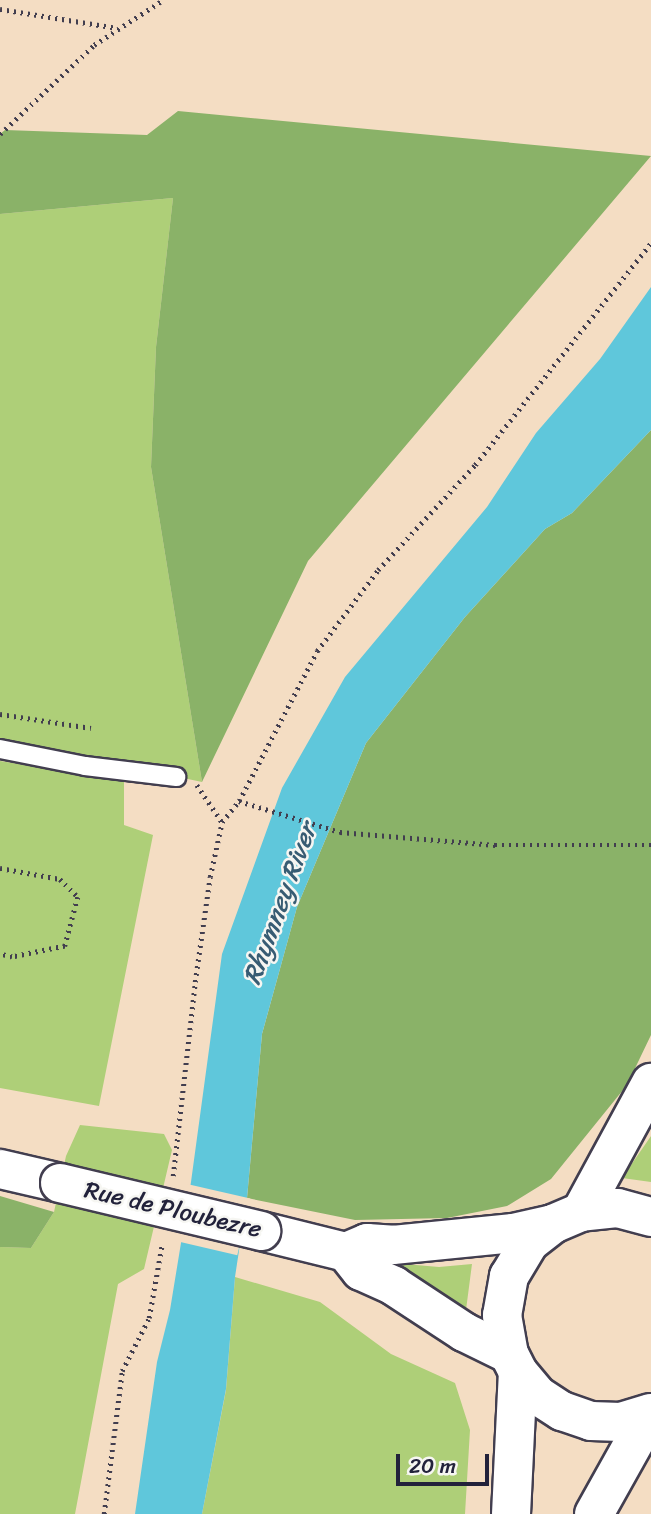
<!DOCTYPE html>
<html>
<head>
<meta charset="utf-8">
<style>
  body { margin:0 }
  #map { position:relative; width:651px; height:1514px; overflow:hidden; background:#f4ddc3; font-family:Sriracha,sans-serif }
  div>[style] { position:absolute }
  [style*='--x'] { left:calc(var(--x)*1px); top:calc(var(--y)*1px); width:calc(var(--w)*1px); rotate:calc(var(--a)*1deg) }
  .green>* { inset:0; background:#aecf78 }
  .forest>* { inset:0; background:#8ab268 }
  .water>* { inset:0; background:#5fc7db }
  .pier>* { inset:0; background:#f4ddc3; transform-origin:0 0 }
  .path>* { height:4.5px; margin-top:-2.25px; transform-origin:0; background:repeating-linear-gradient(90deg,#423e4f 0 2px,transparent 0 7px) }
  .roads { filter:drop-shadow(2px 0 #423e4f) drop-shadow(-2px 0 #423e4f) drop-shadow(0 2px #423e4f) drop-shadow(0 -2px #423e4f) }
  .service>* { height:18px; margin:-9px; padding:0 9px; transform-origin:9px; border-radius:9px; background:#fff }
  .tertiary>* { height:38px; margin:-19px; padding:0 19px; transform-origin:19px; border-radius:19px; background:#fff }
  .primary>* { height:38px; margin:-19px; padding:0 19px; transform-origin:19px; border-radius:19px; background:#fff }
  .bridges { filter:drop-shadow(2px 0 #423e4f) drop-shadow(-2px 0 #423e4f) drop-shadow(0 2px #423e4f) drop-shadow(0 -2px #423e4f) }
  .tertiary-bridge>* { height:38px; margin:-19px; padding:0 19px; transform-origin:19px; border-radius:19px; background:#fff }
  span { translate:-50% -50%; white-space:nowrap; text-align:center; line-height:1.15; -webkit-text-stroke:5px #f6f6f2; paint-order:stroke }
  .street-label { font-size:24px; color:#22223b }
  .water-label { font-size:26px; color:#375c73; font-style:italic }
  .scale { position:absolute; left:396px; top:1454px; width:93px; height:32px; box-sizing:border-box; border:4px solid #22223b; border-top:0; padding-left:9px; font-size:21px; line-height:24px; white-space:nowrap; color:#22223b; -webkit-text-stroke:5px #f6f6f2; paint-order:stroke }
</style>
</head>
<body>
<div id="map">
  <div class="green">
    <div style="clip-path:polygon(173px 198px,156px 347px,151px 467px,202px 782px,0 739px,0 214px)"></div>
    <div style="clip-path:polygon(0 761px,124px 781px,124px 825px,153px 835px,99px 1106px,0 1088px)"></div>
    <div style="clip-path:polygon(80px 1125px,164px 1134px,172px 1150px,144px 1269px,118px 1284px,75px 1514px,0 1514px,0 1247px,31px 1248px,54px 1212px,66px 1156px)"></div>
    <div style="clip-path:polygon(651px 1135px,651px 1182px,622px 1178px,651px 1136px)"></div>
    <div style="clip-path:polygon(393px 1263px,439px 1267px,472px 1264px,466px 1310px,392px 1266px)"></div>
    <div style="clip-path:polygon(235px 1277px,320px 1302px,391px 1354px,455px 1383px,470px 1430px,465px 1514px,202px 1514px,226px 1390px)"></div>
  </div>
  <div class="forest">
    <div style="clip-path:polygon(178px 111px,651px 156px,308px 561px,202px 782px,151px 467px,156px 347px,173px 198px,0 214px,0 134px,5px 130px,147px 135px)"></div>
    <div style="clip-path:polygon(651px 430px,651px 1035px,627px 1085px,551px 1179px,507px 1206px,447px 1218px,355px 1220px,247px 1198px,262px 1034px,297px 907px,366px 743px,465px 617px,545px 529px,572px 513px)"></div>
    <div style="clip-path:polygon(0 1196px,54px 1212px,31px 1248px,0 1247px)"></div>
  </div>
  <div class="water">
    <div style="clip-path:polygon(651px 287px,651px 430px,572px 513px,545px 529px,465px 617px,366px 743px,297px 907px,262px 1034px,247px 1198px,235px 1277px,226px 1389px,202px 1514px,135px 1514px,157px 1362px,170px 1310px,191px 1182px,222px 954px,282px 788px,345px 677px,487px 507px,536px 433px,600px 359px)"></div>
  </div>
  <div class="pier">
    <div style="left:187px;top:1184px;width:65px;height:58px;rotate:13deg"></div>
  </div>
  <div class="path">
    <div style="--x:0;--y:9;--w:119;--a:9.2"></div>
    <div style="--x:0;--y:134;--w:129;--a:-43.4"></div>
    <div style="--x:94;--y:45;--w:82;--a:-33.1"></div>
    <div style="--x:0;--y:714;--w:92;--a:8.7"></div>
    <div style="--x:197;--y:785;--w:45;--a:56"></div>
    <div style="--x:239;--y:801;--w:106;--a:17.1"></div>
    <div style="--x:340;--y:832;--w:156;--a:4.8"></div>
    <div style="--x:495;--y:845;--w:156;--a:0"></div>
    <div style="--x:0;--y:868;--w:61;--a:10.4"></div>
    <div style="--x:60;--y:879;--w:25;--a:45"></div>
    <div style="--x:78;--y:897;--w:51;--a:104.9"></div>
    <div style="--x:65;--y:946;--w:54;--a:168.3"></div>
    <div style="--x:12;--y:957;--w:12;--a:-166"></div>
    <div style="--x:173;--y:1176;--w:195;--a:-83.5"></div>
    <div style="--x:195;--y:982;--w:106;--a:-81.9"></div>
    <div style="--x:210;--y:877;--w:56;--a:-77.7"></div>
    <div style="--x:222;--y:822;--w:27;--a:-51"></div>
    <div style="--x:239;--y:801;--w:169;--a:-62.5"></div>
    <div style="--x:317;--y:651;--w:101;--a:-53"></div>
    <div style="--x:378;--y:570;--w:143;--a:-47.3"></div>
    <div style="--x:475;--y:465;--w:283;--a:-51.6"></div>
    <div style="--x:104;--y:1514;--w:144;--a:-82.8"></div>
    <div style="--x:122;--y:1371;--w:59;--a:-63"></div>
    <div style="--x:149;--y:1318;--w:75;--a:-80"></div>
  </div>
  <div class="roads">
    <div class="service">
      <div style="--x:0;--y:749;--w:87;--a:11.3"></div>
      <div style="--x:85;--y:766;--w:92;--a:6.9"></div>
    </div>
    <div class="tertiary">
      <div style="--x:0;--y:1169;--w:62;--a:13.1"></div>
      <div style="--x:261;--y:1231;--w:88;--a:13.9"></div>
      <div style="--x:346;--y:1252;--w:24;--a:52"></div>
      <div style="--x:361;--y:1271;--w:36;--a:24"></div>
      <div style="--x:394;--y:1286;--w:84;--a:33.3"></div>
      <div style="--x:464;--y:1332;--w:50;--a:26.1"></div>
      <div style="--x:346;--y:1252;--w:23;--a:-23"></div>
      <div style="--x:367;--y:1243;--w:26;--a:4"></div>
      <div style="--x:393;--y:1245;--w:121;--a:-5.7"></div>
      <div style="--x:513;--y:1233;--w:41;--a:-12.7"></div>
    </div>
    <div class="primary">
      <div style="--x:581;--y:1212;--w:147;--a:-61.5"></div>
      <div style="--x:651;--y:1217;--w:35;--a:-165"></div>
      <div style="--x:617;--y:1208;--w:36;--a:174"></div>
      <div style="--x:581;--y:1212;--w:30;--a:157"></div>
      <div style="--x:553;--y:1224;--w:31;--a:142"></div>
      <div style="--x:529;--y:1243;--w:39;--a:121"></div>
      <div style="--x:509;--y:1276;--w:40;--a:100"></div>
      <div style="--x:502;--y:1315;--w:40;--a:80"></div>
      <div style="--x:509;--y:1354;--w:20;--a:63"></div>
      <div style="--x:518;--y:1372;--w:30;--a:50"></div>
      <div style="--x:537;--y:1395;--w:30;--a:33"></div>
      <div style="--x:562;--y:1411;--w:31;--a:19"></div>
      <div style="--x:591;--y:1421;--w:30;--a:2"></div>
      <div style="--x:621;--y:1422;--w:31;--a:-17"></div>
      <div style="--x:511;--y:1514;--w:142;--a:-87.2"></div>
      <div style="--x:594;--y:1514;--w:115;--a:-60.8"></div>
    </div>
  </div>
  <div class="bridges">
    <div class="tertiary-bridge">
      <div style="--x:60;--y:1183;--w:207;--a:13.4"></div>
    </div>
  </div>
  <div class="street-label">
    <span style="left:173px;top:1210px;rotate:13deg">Rue de Ploubezre</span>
  </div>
  <div class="water-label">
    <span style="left:280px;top:904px;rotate:-70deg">Rhymney River</span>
  </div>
  <div class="scale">20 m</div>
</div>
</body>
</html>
